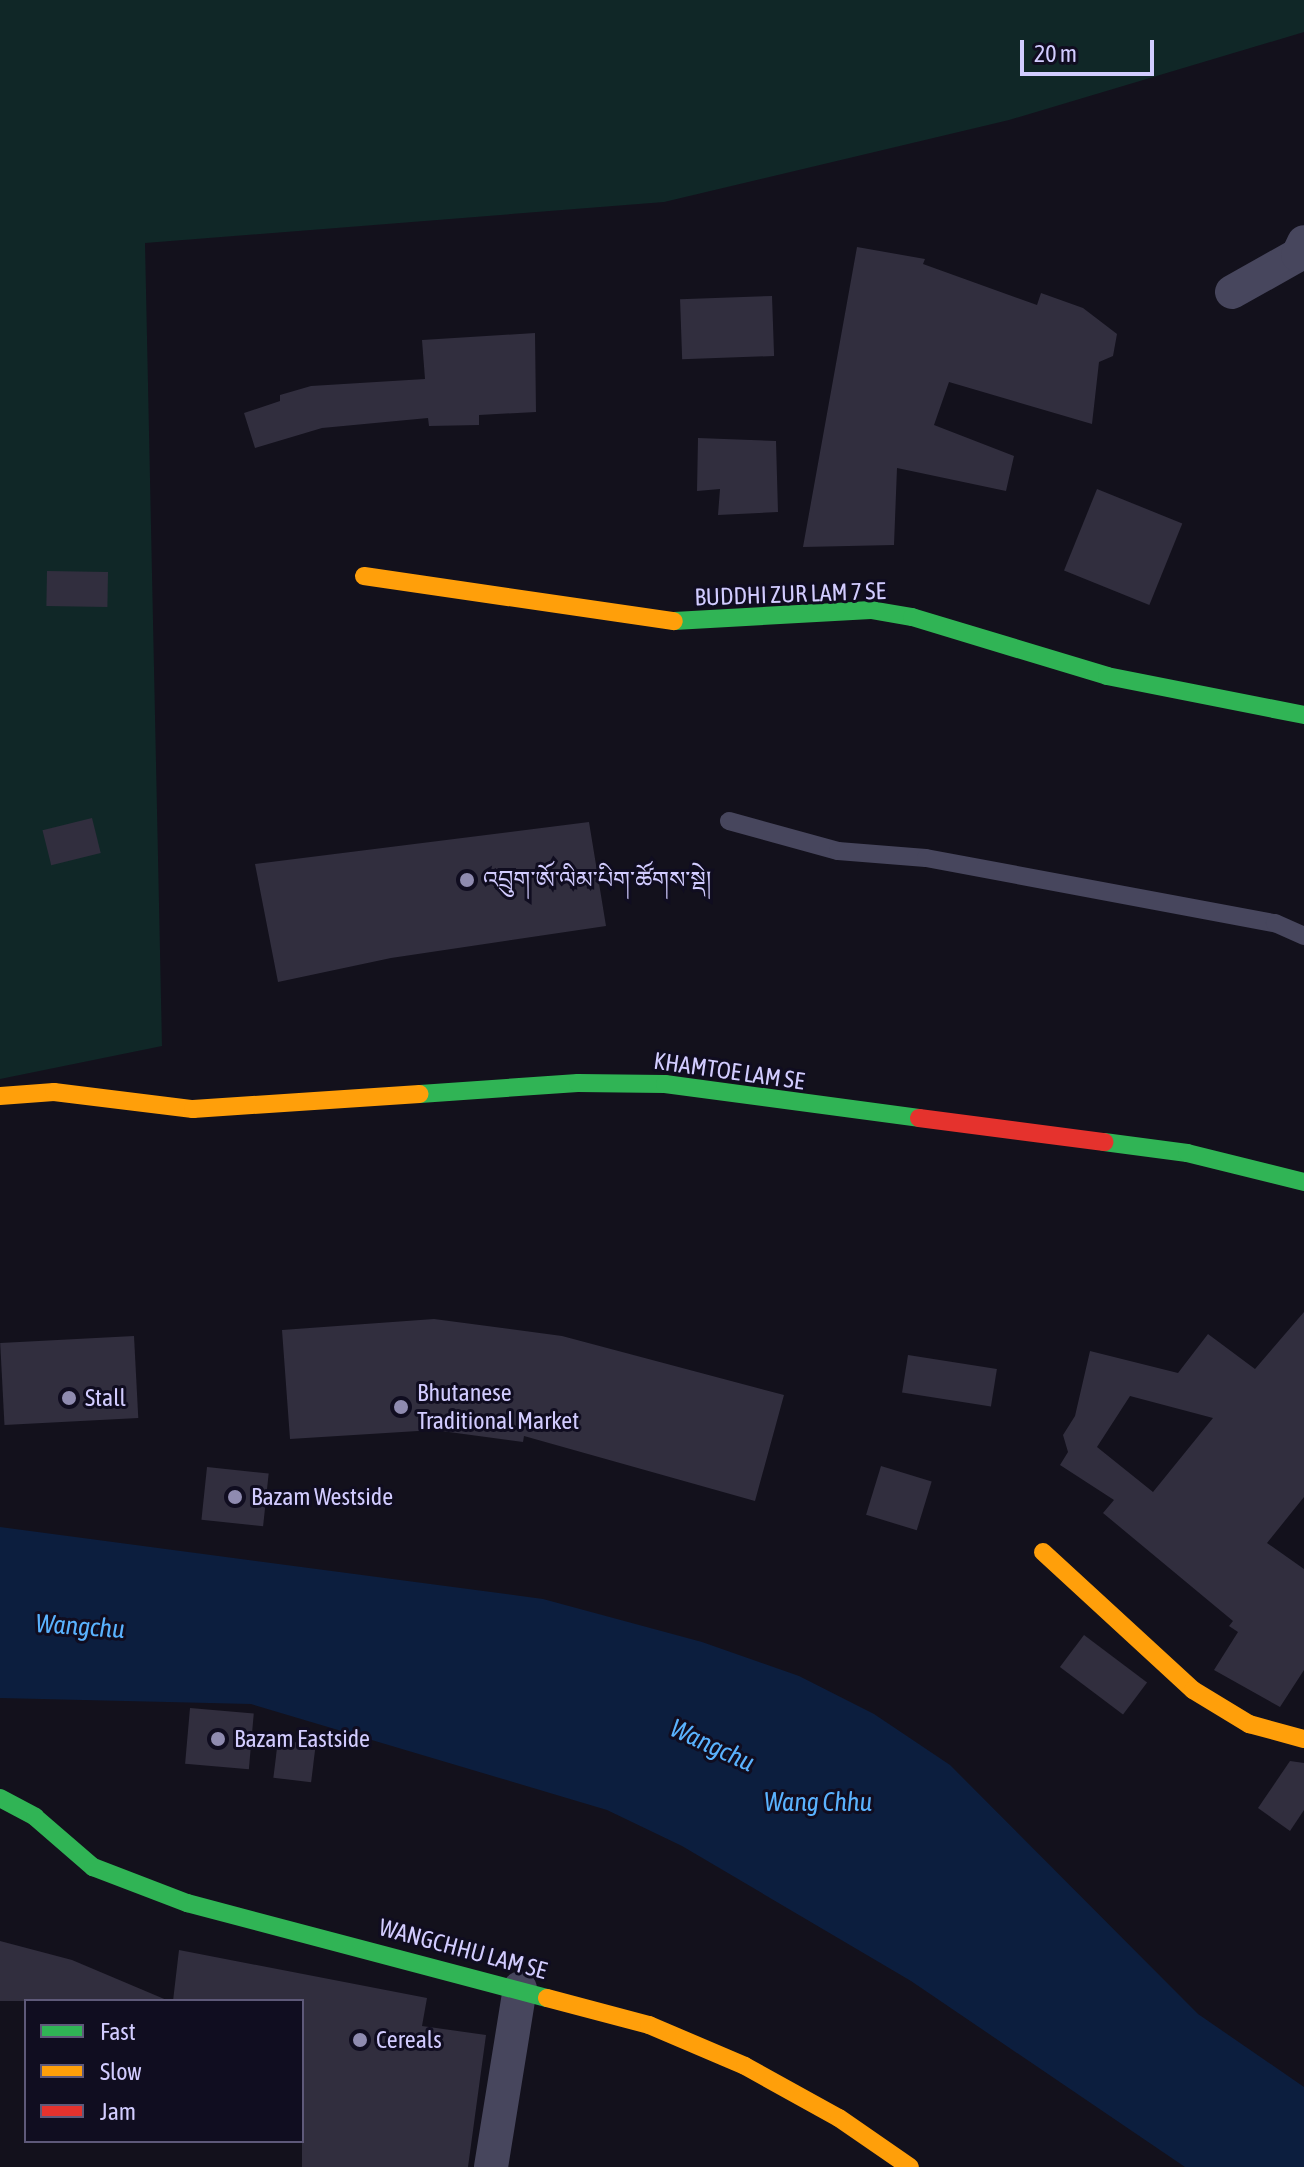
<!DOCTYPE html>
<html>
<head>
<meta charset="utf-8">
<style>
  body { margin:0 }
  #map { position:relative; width:1304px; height:2167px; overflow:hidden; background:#13111c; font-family:"Asap Condensed","Noto Serif Tibetan",sans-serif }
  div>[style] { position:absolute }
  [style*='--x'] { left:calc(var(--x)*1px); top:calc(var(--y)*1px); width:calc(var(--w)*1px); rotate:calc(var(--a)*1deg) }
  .green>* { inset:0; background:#102727 }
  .water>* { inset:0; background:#0c1e3e }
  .building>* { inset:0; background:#312e3e; transform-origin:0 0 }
  .lane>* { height:18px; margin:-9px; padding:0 9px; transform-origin:9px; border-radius:9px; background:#47465d }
  .street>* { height:34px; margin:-17px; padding:0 17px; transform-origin:17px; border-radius:17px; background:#47465d }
  .fast>* { height:18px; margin:-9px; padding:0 9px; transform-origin:9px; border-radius:9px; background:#30b455 }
  .slow>* { height:18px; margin:-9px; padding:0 9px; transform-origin:9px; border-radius:9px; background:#ff9f0a }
  .jam>* { height:18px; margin:-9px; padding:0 9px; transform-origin:9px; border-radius:9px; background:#e5322d }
  .dots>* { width:22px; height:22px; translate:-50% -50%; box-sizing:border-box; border:4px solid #100d20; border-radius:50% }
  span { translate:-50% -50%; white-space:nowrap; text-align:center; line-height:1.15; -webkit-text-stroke:6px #100d20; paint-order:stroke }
  .street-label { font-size:24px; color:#d2ccff }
  .poi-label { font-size:24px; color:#d2ccff }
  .left { translate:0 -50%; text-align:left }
  .water-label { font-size:26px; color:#5ab3ff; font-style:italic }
  .legend { position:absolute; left:24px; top:1999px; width:280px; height:144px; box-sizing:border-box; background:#100d20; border:2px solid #5e5979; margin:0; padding:10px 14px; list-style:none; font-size:24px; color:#d2ccff }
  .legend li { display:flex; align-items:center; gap:16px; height:40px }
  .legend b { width:40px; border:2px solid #5e5979 }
  .scale { position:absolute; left:1020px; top:40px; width:134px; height:36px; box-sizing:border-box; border:4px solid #d2ccff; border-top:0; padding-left:10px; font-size:24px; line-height:28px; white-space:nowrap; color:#d2ccff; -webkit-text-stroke:6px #100d20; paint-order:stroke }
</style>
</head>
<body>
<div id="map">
  <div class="green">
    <div style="clip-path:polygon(0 0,1304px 0,1304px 32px,1009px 120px,664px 202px,145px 243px,162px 1046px,0 1079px)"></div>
  </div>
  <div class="water">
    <div style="clip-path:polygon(0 1527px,543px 1599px,702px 1642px,799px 1676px,874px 1714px,950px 1765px,1198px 2014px,1304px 2087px,1304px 2167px,1185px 2167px,911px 1981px,682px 1846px,607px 1810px,251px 1704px,0 1698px)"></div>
  </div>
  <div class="building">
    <div style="clip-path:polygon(857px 247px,925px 259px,923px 264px,1037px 305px,1041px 293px,1083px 308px,1117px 334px,1113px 356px,1099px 362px,1092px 424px,949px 382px,934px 425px,1014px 456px,1006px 491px,897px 468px,894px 545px,803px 547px)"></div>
    <div style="left:772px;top:296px;width:60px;height:92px;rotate:88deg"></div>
    <div style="clip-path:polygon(535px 333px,536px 412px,479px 415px,479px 425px,429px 426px,428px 418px,322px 428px,255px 448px,244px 413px,280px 401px,280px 395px,311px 386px,425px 379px,422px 340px)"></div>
    <div style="clip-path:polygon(698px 438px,776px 441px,778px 512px,718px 515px,720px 489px,697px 491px)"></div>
    <div style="left:1097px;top:489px;width:92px;height:88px;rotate:22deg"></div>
    <div style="left:47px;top:571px;width:61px;height:35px;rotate:1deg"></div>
    <div style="left:92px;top:818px;width:36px;height:51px;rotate:76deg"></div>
    <div style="clip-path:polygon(589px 822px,606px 926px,391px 958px,278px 982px,255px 864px)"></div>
    <div style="clip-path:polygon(evenodd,1304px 1312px,1304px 1497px,1267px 1543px,1304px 1569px,1304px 1670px,1280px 1707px,1214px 1670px,1238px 1632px,1229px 1626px,1233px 1621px,1103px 1513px,1114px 1500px,1060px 1465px,1068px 1452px,1063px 1435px,1075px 1416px,1090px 1351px,1178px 1373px,1208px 1334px,1255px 1369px,1304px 1312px,1130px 1396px,1213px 1418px,1153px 1492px,1097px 1447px,1130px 1396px)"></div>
    <div style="clip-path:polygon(434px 1319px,562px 1336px,784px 1395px,755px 1501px,524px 1436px,523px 1442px,434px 1430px,290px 1439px,282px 1330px)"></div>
    <div style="left:134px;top:1336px;width:82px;height:134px;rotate:87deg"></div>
    <div style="left:908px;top:1355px;width:90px;height:38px;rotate:9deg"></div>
    <div style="left:881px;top:1466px;width:53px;height:51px;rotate:17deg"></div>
    <div style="left:207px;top:1467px;width:62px;height:53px;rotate:6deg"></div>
    <div style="left:1084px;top:1635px;width:79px;height:40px;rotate:37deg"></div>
    <div style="left:190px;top:1708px;width:64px;height:56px;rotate:5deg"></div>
    <div style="left:278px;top:1740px;width:38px;height:38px;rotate:7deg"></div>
    <div style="clip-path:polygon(1290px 1761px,1304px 1763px,1304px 1810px,1290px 1831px,1258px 1808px)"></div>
    <div style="clip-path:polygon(0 1941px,72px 1960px,169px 2001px,0 2001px)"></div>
    <div style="clip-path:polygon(179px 1950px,427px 1998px,422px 2026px,486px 2035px,468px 2167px,302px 2167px,302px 2001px,173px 2001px)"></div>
  </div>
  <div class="lane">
    <div style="--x:729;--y:821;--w:113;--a:15.4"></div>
    <div style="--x:838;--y:851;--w:88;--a:4.5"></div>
    <div style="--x:926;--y:858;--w:355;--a:10.6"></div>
    <div style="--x:1275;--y:923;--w:32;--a:24"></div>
  </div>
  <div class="street">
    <div style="--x:1232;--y:292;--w:76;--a:-29.3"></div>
    <div style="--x:1298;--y:255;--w:14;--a:-65"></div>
    <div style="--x:491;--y:2167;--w:181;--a:-80.8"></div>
  </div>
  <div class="fast">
    <div style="--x:674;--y:621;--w:197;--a:-3.2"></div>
    <div style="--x:871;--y:610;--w:42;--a:9.7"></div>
    <div style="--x:912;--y:617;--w:204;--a:16.8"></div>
    <div style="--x:1107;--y:676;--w:201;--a:11.2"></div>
    <div style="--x:420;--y:1094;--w:158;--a:-4"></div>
    <div style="--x:578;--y:1083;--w:87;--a:0.7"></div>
    <div style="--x:665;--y:1084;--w:256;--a:7.6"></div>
    <div style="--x:1104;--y:1142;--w:84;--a:7.5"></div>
    <div style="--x:1187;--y:1153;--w:121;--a:13.9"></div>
    <div style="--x:0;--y:1798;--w:40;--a:28"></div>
    <div style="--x:35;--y:1817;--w:77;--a:40.8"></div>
    <div style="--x:93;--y:1867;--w:101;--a:21"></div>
    <div style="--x:187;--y:1903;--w:372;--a:14.8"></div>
  </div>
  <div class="slow">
    <div style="--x:364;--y:576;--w:313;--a:8.3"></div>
    <div style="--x:0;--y:1096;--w:54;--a:-4.2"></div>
    <div style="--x:54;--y:1092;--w:140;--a:7"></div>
    <div style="--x:193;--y:1109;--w:227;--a:-3.8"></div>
    <div style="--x:1043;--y:1552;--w:204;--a:42.6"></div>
    <div style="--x:1193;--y:1690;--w:66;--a:31.3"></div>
    <div style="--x:1249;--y:1724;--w:57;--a:15.3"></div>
    <div style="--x:547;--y:1998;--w:106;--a:14.8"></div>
    <div style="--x:649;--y:2025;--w:104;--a:23.1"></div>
    <div style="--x:745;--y:2066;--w:107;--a:29"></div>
    <div style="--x:839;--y:2118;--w:86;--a:34.6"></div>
  </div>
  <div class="jam">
    <div style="--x:919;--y:1118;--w:187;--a:7.4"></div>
  </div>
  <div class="dots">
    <div style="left:467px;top:880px;background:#8f8bb0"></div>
    <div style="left:69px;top:1398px;background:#8f8bb0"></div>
    <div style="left:401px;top:1407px;background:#8f8bb0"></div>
    <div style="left:235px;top:1497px;background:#8f8bb0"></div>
    <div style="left:218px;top:1739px;background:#8f8bb0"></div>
    <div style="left:360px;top:2040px;background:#8f8bb0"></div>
  </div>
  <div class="street-label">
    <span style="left:790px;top:594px;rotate:-2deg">BUDDHI ZUR LAM 7 SE</span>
    <span style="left:729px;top:1071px;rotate:8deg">KHAMTOE LAM SE</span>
    <span style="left:463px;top:1949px;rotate:15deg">WANGCHHU LAM SE</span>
  </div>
  <div class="poi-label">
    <span class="left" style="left:483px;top:880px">འབྲུག་ཨོ་ལིམ་པིག་ཚོགས་སྡེ།</span>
    <span class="left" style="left:417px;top:1407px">Bhutanese<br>Traditional Market</span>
    <span class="left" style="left:85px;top:1398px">Stall</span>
    <span class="left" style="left:251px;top:1497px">Bazam Westside</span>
    <span class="left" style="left:234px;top:1739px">Bazam Eastside</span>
    <span class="left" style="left:376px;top:2040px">Cereals</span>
  </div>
  <div class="water-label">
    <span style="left:80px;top:1627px;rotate:4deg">Wangchu</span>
    <span style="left:712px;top:1746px;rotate:25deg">Wangchu</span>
    <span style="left:818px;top:1803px">Wang Chhu</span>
  </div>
  <ul class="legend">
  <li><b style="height:10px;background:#30b455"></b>Fast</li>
  <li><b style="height:10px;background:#ff9f0a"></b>Slow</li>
  <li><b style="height:10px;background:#e5322d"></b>Jam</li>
  </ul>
  <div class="scale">20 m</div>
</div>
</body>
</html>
